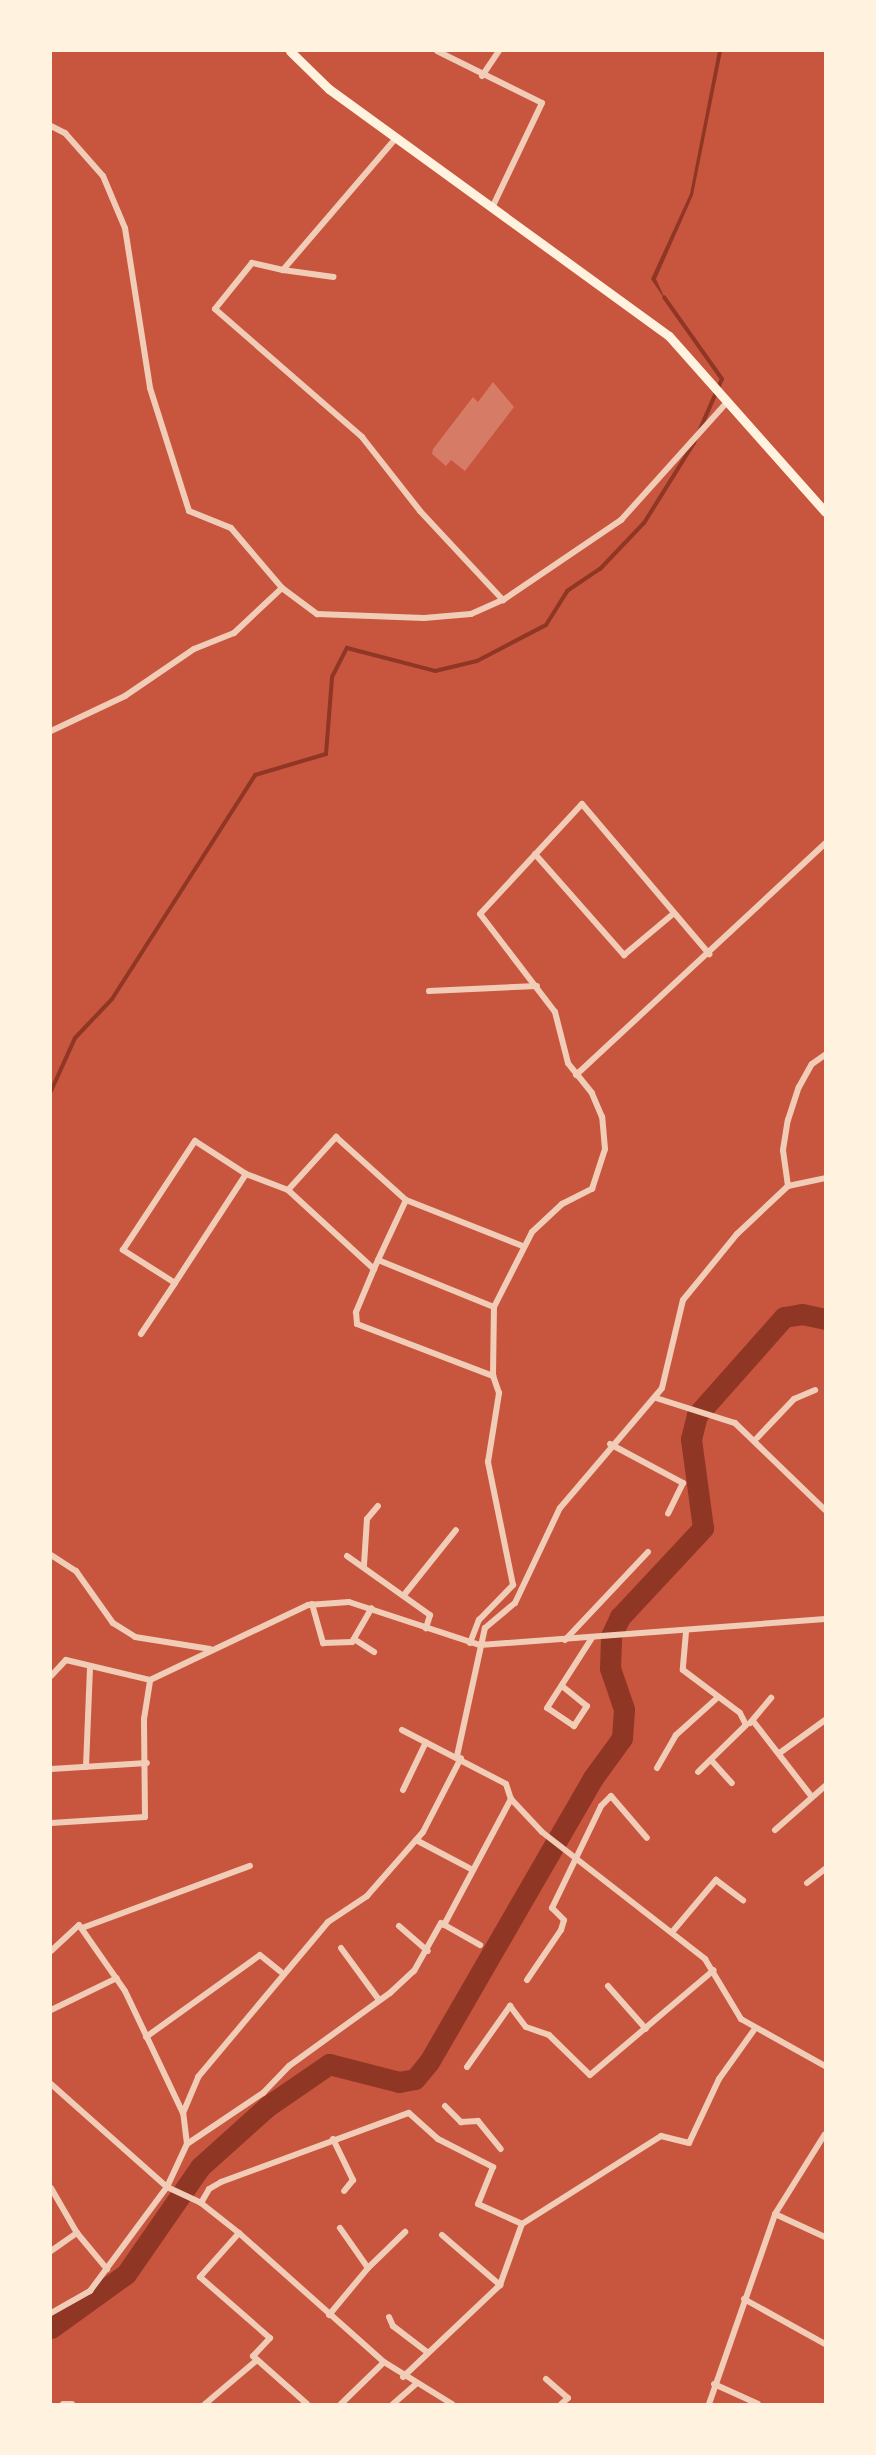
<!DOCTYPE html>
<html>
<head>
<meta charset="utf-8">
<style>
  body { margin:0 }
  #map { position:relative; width:876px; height:2455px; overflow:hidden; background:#c8553d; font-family:Helvetica,sans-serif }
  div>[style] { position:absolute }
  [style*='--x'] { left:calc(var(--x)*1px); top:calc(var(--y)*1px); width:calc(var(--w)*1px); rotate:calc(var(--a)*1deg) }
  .water>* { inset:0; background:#8f3625 }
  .stream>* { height:4px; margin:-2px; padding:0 2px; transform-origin:2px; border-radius:2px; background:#8f3625 }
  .river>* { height:21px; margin:-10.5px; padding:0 10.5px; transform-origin:10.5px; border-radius:10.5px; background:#8f3625 }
  .building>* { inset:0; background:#d67c66 }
  .minor>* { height:6px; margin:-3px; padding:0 3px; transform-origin:3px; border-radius:3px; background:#f1ccb7 }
  .secondary>* { height:9px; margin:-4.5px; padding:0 4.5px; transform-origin:4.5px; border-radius:4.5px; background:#fff3e0 }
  span { translate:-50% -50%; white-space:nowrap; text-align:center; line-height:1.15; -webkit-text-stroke:4.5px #fff3e0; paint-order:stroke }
  .frame { position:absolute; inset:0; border:52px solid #fff3e0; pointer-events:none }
</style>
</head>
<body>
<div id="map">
  <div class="water">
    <div style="clip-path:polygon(718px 51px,722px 51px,693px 195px,656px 279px,666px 301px,651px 279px,690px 194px)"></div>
  </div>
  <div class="stream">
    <div style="--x:51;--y:1091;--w:58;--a:-65.6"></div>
    <div style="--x:75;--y:1038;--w:54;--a:-46.5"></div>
    <div style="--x:112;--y:999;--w:266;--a:-57.4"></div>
    <div style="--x:255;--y:775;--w:74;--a:-16.5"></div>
    <div style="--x:326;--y:754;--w:77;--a:-85.5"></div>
    <div style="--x:332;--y:677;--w:33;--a:-63"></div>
    <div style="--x:347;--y:648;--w:91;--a:14.6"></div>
    <div style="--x:435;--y:671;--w:43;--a:-13.4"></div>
    <div style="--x:477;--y:661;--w:78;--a:-27.6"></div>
    <div style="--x:546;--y:625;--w:40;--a:-58"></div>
    <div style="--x:567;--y:591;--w:40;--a:-34"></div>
    <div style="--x:600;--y:569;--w:64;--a:-46.3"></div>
    <div style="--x:644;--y:523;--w:94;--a:-58"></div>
    <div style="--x:694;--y:443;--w:70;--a:-66.4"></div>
    <div style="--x:722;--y:379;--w:100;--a:-125.3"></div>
  </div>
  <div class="river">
    <div style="--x:51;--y:2328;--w:92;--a:-35.8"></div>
    <div style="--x:126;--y:2274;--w:130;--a:-55.3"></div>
    <div style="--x:200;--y:2167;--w:91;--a:-41.9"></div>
    <div style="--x:268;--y:2106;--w:74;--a:-34.5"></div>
    <div style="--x:329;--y:2064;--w:72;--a:14.4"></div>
    <div style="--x:399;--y:2082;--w:16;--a:-11"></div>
    <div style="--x:415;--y:2079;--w:22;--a:-51"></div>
    <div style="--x:429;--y:2062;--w:328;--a:-60"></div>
    <div style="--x:593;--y:1778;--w:49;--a:-54.1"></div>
    <div style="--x:622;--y:1738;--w:29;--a:-86"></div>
    <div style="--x:624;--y:1709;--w:43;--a:-108.9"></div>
    <div style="--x:610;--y:1668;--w:32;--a:-88"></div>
    <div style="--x:611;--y:1636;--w:21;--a:-65"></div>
    <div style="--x:620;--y:1617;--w:122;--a:-47"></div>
    <div style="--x:703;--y:1528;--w:90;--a:-97.7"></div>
    <div style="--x:691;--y:1439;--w:25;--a:-76"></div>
    <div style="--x:697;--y:1415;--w:131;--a:-48.4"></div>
    <div style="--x:784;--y:1317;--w:18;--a:-9"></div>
    <div style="--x:802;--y:1314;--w:24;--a:12"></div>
  </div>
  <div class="building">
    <div style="clip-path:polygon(493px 382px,514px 407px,465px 471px,451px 460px,446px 466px,432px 454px,433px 449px,473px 397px,478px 402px)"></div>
  </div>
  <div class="minor">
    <div style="--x:437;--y:51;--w:117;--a:26.3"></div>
    <div style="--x:542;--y:103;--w:116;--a:115.5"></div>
    <div style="--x:482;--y:76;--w:30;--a:-56"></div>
    <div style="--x:51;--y:126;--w:16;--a:27"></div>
    <div style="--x:65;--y:133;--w:57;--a:48.5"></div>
    <div style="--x:103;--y:176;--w:56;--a:67.1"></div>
    <div style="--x:125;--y:228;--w:162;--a:81.1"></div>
    <div style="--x:150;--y:388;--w:129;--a:72.4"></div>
    <div style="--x:189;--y:511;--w:45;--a:22"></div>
    <div style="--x:231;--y:528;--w:79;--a:49.6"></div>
    <div style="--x:282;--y:588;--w:44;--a:36.6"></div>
    <div style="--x:317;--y:614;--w:107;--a:2.1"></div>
    <div style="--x:424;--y:618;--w:47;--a:-4.9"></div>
    <div style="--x:471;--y:614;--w:35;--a:-24"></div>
    <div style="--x:503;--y:600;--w:143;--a:-34.1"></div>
    <div style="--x:621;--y:520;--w:160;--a:-48"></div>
    <div style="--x:396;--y:138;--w:174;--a:130.6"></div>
    <div style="--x:283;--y:270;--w:32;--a:-167"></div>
    <div style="--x:252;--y:263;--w:59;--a:128.8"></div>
    <div style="--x:215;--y:309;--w:195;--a:41"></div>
    <div style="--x:362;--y:437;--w:94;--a:51.9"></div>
    <div style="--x:420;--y:511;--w:122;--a:47"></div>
    <div style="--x:283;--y:270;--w:51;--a:7.8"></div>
    <div style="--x:51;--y:731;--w:82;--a:-25.3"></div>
    <div style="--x:125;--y:696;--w:83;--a:-34.3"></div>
    <div style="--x:194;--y:649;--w:43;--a:-21.8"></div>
    <div style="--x:234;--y:633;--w:66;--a:-43.2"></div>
    <div style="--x:535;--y:854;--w:135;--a:48.6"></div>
    <div style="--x:624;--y:955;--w:65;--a:-40"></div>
    <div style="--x:429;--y:991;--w:108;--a:-2.7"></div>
    <div style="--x:576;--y:1075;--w:340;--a:-42.9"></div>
    <div style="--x:195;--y:1141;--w:61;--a:32.9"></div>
    <div style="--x:246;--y:1174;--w:130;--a:123.1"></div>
    <div style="--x:175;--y:1283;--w:62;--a:-147.6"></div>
    <div style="--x:123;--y:1250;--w:131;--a:-56.6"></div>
    <div style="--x:246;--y:1174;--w:45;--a:20.9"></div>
    <div style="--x:288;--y:1190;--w:117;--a:42.6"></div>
    <div style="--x:374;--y:1269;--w:47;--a:112.7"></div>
    <div style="--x:356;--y:1312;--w:12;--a:85"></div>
    <div style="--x:357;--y:1324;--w:146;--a:20.9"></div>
    <div style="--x:788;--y:1186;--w:36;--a:-98"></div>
    <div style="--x:783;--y:1150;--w:30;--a:-81"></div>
    <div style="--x:788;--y:1120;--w:35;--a:-72"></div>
    <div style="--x:799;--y:1087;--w:26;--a:-61"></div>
    <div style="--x:812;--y:1064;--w:16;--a:-35"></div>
    <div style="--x:288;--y:1190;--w:72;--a:-47.8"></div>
    <div style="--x:336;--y:1137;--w:94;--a:42"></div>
    <div style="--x:406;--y:1200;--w:126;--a:21.5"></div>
    <div style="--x:378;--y:1260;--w:66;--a:-65"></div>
    <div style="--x:374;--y:1269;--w:10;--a:-66"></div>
    <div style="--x:378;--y:1260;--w:125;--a:22.1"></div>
    <div style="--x:141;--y:1334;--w:61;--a:-56.3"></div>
    <div style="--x:656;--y:1398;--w:83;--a:17.6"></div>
    <div style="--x:735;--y:1423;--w:125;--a:44"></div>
    <div style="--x:757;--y:1438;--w:54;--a:-46.5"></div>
    <div style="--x:794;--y:1399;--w:23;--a:-23"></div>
    <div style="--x:610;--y:1444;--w:83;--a:28.1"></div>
    <div style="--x:683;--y:1483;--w:34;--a:116"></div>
    <div style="--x:51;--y:1555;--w:30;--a:33"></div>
    <div style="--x:76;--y:1571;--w:64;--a:54.6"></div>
    <div style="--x:113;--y:1623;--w:26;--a:32"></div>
    <div style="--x:135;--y:1637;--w:76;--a:9.1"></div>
    <div style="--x:347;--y:1556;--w:102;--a:35.4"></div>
    <div style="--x:430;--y:1615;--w:14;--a:107"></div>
    <div style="--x:364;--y:1565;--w:46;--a:-86.3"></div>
    <div style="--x:367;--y:1519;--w:17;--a:-50"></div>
    <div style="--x:404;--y:1595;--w:83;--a:-51.3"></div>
    <div style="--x:312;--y:1604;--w:41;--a:74.2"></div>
    <div style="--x:323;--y:1643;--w:29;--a:-2"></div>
    <div style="--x:352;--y:1642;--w:39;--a:-60"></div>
    <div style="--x:686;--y:1632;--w:38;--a:95"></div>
    <div style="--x:683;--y:1670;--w:71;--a:37"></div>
    <div style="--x:740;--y:1713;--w:13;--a:63"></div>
    <div style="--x:746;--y:1725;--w:67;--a:135.6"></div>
    <div style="--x:354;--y:1639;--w:24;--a:33"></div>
    <div style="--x:565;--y:1640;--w:121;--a:-46.7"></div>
    <div style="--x:470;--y:1643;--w:25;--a:-69"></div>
    <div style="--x:479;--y:1620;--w:49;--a:-45.8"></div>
    <div style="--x:513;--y:1585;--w:126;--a:-101.5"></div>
    <div style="--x:488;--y:1462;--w:70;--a:-80.9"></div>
    <div style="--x:499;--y:1393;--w:18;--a:-109"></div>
    <div style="--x:493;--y:1376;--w:69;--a:-89.2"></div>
    <div style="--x:494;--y:1307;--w:84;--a:-63.1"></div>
    <div style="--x:532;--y:1232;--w:41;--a:-43"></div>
    <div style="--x:562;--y:1204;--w:34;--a:-27"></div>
    <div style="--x:592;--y:1189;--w:42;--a:-72"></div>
    <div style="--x:605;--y:1149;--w:32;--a:-95"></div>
    <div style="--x:602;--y:1117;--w:26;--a:-113"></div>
    <div style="--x:592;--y:1093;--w:38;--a:-129"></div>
    <div style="--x:568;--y:1063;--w:53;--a:-104.3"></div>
    <div style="--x:555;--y:1012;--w:123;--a:-127.4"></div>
    <div style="--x:480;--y:914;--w:150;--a:-47.2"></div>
    <div style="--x:582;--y:804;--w:197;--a:49.7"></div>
    <div style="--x:51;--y:1676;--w:22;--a:-47"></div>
    <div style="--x:66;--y:1660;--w:86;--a:13.4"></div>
    <div style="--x:150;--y:1680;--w:175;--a:-25.4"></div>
    <div style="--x:308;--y:1605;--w:41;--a:-4.2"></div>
    <div style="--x:349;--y:1602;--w:138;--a:18.2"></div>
    <div style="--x:480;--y:1645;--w:346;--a:-4.3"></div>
    <div style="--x:562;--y:1686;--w:32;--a:39"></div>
    <div style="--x:587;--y:1706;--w:24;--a:123"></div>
    <div style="--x:574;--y:1726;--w:32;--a:-146"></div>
    <div style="--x:547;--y:1708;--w:83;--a:-57.3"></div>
    <div style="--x:753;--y:1721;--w:96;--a:52.2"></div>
    <div style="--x:750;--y:1723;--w:33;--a:-50"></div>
    <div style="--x:402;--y:1730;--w:117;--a:27.4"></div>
    <div style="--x:506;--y:1784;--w:16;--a:72"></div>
    <div style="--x:511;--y:1799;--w:45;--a:46.8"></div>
    <div style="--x:542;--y:1832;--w:207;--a:37.9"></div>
    <div style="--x:705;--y:1959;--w:70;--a:59"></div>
    <div style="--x:741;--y:2019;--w:96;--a:29.2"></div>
    <div style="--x:781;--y:1752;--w:54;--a:-36"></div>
    <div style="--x:457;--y:1756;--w:131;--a:-77.7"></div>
    <div style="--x:485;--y:1628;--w:39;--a:-40"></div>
    <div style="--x:515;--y:1603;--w:105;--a:-64.7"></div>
    <div style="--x:560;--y:1508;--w:157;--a:-49.6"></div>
    <div style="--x:662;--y:1388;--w:90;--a:-76.6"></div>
    <div style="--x:683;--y:1300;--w:85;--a:-50.7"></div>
    <div style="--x:737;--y:1234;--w:70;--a:-43.3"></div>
    <div style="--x:788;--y:1186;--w:38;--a:-12"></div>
    <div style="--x:711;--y:1760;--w:31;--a:48"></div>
    <div style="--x:86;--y:1767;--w:101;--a:-87.7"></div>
    <div style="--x:657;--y:1768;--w:38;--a:-60"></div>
    <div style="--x:676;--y:1735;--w:54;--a:-42"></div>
    <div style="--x:51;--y:1769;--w:96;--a:-3.6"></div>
    <div style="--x:403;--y:1790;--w:53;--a:-64.4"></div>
    <div style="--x:51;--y:1823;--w:94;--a:-3.7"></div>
    <div style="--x:145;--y:1817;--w:98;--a:-90.6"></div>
    <div style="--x:144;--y:1719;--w:39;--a:-81"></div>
    <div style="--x:775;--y:1830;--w:67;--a:-41.3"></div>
    <div style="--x:416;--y:1840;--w:64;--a:27.8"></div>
    <div style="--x:807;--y:1883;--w:23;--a:-38"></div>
    <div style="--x:444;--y:1925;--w:143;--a:-62"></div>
    <div style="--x:399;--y:1926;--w:38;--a:41"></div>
    <div style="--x:82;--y:1928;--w:179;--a:-20.3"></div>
    <div style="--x:673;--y:1931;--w:67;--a:-49.9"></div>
    <div style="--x:716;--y:1880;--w:34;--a:37"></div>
    <div style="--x:341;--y:1948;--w:64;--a:53.8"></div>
    <div style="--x:51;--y:1951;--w:38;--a:-43"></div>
    <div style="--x:79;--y:1925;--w:80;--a:55.1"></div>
    <div style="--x:125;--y:1991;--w:135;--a:64.6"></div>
    <div style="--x:527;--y:1980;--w:60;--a:-55.8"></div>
    <div style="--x:561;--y:1930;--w:10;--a:-73"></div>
    <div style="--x:564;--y:1920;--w:17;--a:-135"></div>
    <div style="--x:552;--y:1908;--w:113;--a:-64.3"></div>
    <div style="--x:601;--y:1806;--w:14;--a:-45"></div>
    <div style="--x:611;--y:1796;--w:55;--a:49.4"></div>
    <div style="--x:608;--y:1986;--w:57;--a:48.5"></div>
    <div style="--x:51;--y:2010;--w:73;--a:-25.9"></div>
    <div style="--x:146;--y:2037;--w:140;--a:-35.7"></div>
    <div style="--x:260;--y:1955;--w:26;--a:39"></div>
    <div style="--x:467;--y:2067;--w:75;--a:-54.8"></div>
    <div style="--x:510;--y:2006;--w:26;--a:53"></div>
    <div style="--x:526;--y:2027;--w:24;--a:19"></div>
    <div style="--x:549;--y:2035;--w:57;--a:44.3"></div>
    <div style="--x:590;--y:2075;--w:162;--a:-40.3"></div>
    <div style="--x:51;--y:2084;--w:155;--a:41.6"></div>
    <div style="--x:167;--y:2187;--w:38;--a:25"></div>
    <div style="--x:201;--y:2203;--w:48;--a:38.3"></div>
    <div style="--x:239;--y:2233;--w:194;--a:41.7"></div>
    <div style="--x:384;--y:2362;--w:80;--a:31.7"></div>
    <div style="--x:445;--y:2106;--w:23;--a:45"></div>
    <div style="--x:461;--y:2122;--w:17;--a:-3"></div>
    <div style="--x:478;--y:2121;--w:36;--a:51"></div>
    <div style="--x:333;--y:2139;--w:46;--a:64"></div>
    <div style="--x:353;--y:2180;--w:14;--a:129"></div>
    <div style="--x:187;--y:2144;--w:31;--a:-97"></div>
    <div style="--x:183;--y:2113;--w:39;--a:-67"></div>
    <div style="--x:198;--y:2077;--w:202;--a:-50"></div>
    <div style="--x:328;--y:1922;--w:47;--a:-33.7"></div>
    <div style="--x:367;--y:1896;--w:85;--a:-48.8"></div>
    <div style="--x:423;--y:1832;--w:83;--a:-62.8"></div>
    <div style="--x:51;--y:2188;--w:52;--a:60"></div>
    <div style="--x:201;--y:2203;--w:16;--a:-60"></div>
    <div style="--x:209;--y:2189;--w:14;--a:-30"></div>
    <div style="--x:221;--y:2182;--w:200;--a:-20.2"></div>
    <div style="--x:409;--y:2113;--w:39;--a:42"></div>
    <div style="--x:438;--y:2139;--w:62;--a:27"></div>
    <div style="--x:493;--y:2167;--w:40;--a:112"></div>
    <div style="--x:478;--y:2204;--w:48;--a:24.4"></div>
    <div style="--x:775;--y:2214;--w:55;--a:24.7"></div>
    <div style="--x:239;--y:2233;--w:59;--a:131.6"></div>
    <div style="--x:200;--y:2277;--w:93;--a:41.1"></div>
    <div style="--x:270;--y:2338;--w:25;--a:133"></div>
    <div style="--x:253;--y:2356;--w:72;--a:41.6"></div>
    <div style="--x:442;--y:2235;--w:77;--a:40.8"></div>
    <div style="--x:51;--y:2251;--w:32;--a:-35"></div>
    <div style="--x:77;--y:2233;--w:47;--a:50.2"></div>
    <div style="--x:368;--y:2268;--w:52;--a:-44.2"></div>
    <div style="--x:744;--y:2299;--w:93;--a:29.1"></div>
    <div style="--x:51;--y:2313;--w:45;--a:-29.4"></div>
    <div style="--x:90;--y:2291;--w:129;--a:-53.5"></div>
    <div style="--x:167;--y:2187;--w:47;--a:-65.1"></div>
    <div style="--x:187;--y:2144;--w:92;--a:-33.9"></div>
    <div style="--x:263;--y:2093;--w:37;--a:-46"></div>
    <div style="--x:289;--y:2066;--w:125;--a:-35.9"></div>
    <div style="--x:390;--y:1993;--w:33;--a:-43"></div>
    <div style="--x:414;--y:1971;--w:55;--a:-60.6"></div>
    <div style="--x:441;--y:1923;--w:45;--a:29.4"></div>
    <div style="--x:329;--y:2315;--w:61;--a:-50.3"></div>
    <div style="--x:368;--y:2268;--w:49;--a:-125"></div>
    <div style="--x:389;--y:2317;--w:10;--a:66"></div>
    <div style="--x:393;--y:2326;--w:43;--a:37.4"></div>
    <div style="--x:403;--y:2377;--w:134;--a:-43.5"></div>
    <div style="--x:500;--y:2285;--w:65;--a:-70.2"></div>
    <div style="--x:522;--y:2224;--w:165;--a:-32.3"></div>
    <div style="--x:661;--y:2136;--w:29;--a:14"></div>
    <div style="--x:689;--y:2143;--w:71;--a:-64.9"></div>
    <div style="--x:719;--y:2079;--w:60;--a:-54.5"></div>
    <div style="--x:546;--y:2379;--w:29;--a:41"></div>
    <div style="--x:568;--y:2398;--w:9;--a:139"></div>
    <div style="--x:714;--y:2384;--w:48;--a:24.4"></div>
    <div style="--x:63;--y:2404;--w:9;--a:0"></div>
    <div style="--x:205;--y:2404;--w:68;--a:-40.2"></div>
    <div style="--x:341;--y:2404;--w:60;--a:-44.3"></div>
    <div style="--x:393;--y:2404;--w:30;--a:-41"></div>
    <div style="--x:709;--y:2404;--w:201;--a:-70.8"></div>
    <div style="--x:775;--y:2214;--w:94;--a:-58"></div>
  </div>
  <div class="secondary">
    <div style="--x:290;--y:51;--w:54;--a:44.3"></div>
    <div style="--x:329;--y:89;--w:420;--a:36"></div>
    <div style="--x:669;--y:336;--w:235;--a:48.4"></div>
  </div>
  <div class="frame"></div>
</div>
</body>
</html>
